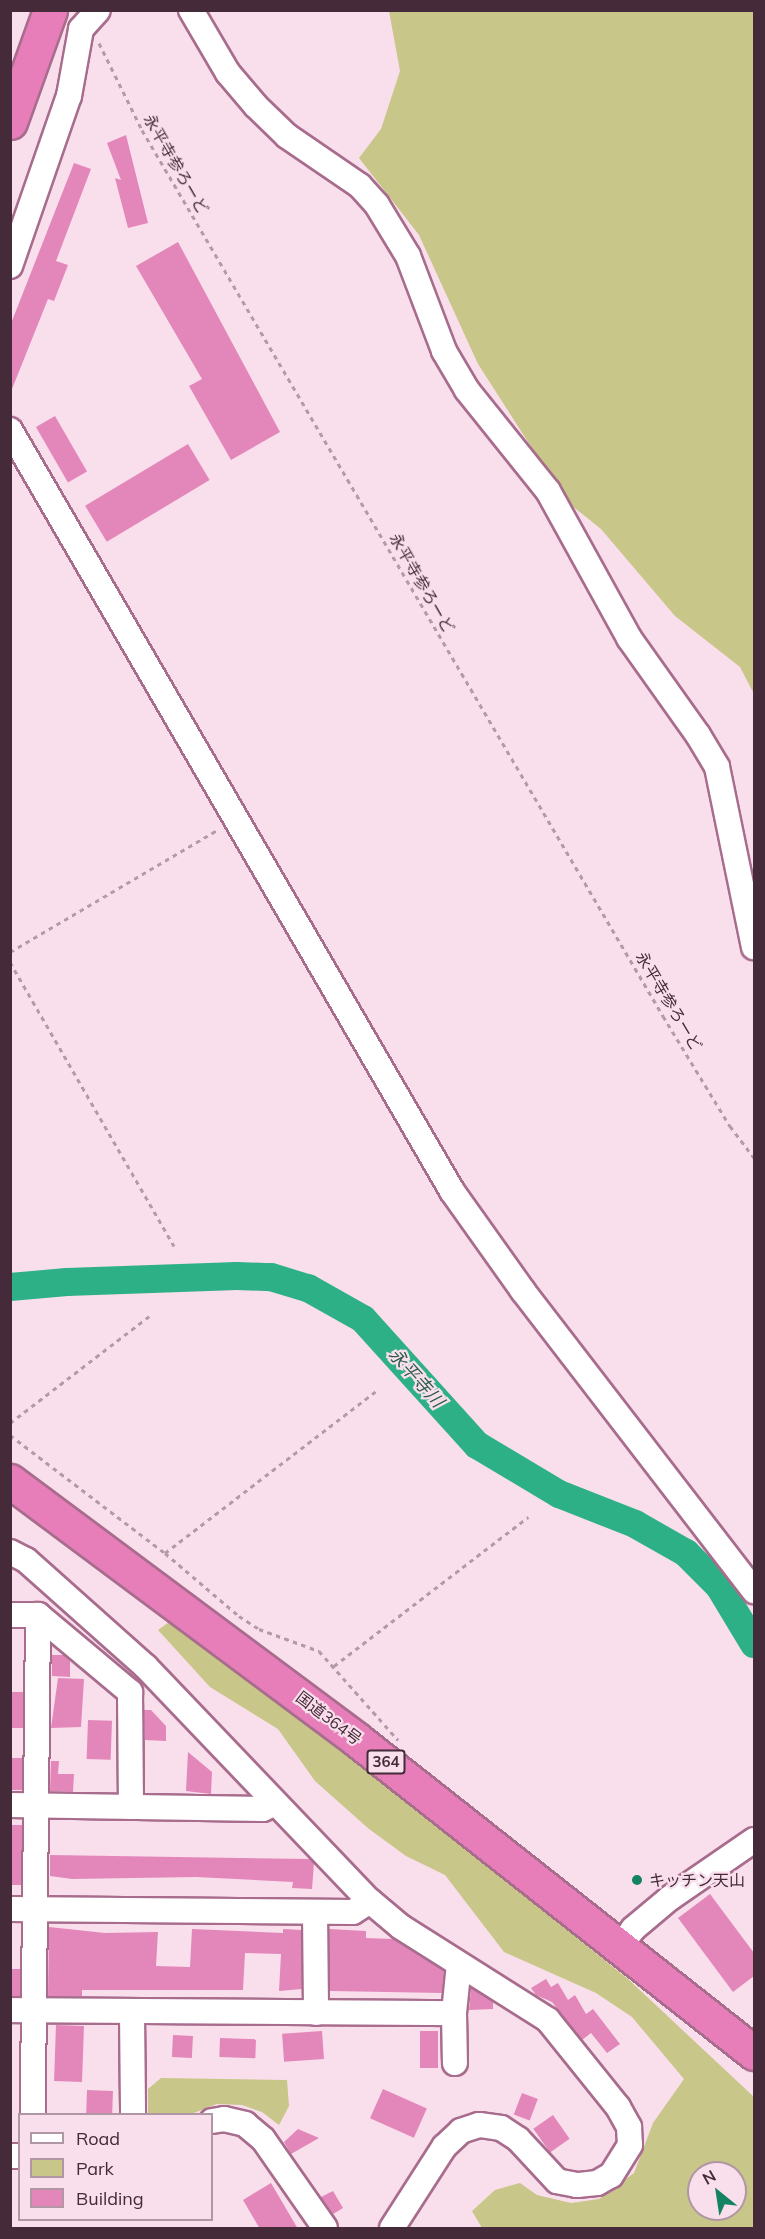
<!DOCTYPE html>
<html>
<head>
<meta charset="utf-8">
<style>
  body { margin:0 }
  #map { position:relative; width:765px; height:2239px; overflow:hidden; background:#f9deec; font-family:Mulish,"Noto Sans JP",sans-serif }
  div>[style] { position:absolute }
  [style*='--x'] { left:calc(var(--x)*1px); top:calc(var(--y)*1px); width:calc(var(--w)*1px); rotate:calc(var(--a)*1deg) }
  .green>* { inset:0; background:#c8c688 }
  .river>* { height:28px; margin:-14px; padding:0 14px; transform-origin:14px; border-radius:14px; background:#2eb086 }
  .building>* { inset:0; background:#e387ba; transform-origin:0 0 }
  .path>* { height:3px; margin-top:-1.5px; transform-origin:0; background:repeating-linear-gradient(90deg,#b49aa8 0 4.5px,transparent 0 9px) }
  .roads { filter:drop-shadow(2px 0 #a86c8d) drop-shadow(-2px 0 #a86c8d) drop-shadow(0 2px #a86c8d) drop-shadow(0 -2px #a86c8d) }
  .minor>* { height:24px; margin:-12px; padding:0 12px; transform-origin:12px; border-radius:12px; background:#fff }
  .highway>* { height:33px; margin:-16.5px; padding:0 16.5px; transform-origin:16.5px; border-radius:16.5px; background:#e77db9 }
  .dots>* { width:16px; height:16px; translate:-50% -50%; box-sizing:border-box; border:3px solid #f9deec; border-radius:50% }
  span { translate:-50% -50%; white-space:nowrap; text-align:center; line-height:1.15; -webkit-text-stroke:4.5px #f9deec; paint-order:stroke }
  .shield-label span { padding:2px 4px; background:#f9deec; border:2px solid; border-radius:4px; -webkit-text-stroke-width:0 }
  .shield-label { font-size:15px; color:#452b39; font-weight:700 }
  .street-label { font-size:16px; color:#452b39 }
  .poi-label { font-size:16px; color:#452b39 }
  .left { translate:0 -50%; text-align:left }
  .water-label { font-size:18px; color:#2a5c49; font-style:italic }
  .frame { position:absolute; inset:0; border:12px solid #452b39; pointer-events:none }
  .legend { position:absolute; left:18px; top:2113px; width:195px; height:108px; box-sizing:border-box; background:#f9deec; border:2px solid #b196a4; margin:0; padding:8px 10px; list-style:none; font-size:18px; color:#452b39 }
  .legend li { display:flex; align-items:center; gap:12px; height:30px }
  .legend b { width:30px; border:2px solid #b196a4 }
  .north { position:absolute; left:687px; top:2161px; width:60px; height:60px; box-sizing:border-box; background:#f9deec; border:2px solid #b196a4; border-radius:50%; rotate:330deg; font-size:16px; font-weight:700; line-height:24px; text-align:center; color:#452b39 }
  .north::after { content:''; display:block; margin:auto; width:21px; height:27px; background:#138361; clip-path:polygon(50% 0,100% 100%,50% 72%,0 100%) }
</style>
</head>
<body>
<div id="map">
  <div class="green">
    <div style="clip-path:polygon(389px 11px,754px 11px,754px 694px,740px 667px,675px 616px,601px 529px,566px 501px,478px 364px,419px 235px,359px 158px,381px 129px,400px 71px)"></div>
    <div style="clip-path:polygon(evenodd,169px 1622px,389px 1787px,628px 1979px,754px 2097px,754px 2228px,482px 2228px,472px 2211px,495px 2190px,520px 2183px,537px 2195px,571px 2203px,599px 2199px,634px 2173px,653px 2123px,684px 2079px,632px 2017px,596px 1993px,504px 1952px,445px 1875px,406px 1856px,369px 1829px,315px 1781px,278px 1729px,210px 1687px,158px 1630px,169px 1622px,699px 2173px,735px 2173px,735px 2209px,699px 2209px,699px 2173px)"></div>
    <div style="clip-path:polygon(161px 2078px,287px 2080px,289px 2106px,279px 2125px,262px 2112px,242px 2105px,217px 2104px,191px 2114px,148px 2114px,148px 2089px)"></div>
  </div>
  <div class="river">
    <div style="--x:10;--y:1287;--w:57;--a:-5"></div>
    <div style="--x:67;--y:1282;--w:170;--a:-2"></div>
    <div style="--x:237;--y:1276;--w:34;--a:2"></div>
    <div style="--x:271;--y:1277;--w:39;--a:17"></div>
    <div style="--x:308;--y:1288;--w:63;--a:29.4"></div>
    <div style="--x:363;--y:1319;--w:170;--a:47.9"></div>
    <div style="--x:477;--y:1445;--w:96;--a:30.9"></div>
    <div style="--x:559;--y:1494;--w:82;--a:21.5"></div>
    <div style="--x:635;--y:1524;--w:59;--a:29.6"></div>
    <div style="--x:686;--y:1553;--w:47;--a:45"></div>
    <div style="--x:719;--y:1586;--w:68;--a:58.9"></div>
  </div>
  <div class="building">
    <div style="clip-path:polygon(126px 135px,148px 223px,128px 228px,115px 178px,121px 180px,107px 143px)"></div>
    <div style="clip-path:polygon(74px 163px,91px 169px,56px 261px,68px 265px,54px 301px,48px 299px,10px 394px,10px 326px)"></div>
    <div style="clip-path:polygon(178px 242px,280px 432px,231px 460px,189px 386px,202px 379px,136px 266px)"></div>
    <div style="left:55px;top:416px;width:64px;height:22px;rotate:60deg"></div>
    <div style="left:188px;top:444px;width:42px;height:120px;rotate:59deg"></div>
    <div style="clip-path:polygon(52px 1655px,64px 1655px,70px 1661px,70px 1677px,52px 1676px)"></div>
    <div style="clip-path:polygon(58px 1678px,84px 1679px,81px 1727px,51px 1728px)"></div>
    <div style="left:10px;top:1692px;width:13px;height:36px"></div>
    <div style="clip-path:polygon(144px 1710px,151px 1710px,166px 1726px,166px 1741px,145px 1740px)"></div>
    <div style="left:88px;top:1720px;width:24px;height:39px;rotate:2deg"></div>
    <div style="clip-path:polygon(188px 1752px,212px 1772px,211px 1794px,186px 1791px)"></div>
    <div style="left:10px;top:1758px;width:12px;height:32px"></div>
    <div style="clip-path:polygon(51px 1761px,59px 1761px,58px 1774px,74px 1774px,73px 1792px,50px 1791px)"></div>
    <div style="left:10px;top:1825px;width:12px;height:60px"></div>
    <div style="clip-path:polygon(50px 1855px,310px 1859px,314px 1863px,312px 1889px,292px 1888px,293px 1882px,196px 1877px,72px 1879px,50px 1876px)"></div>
    <div style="clip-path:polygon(710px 1894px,754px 1953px,754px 1976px,733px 1992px,678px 1918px)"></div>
    <div style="clip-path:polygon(49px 1927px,105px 1933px,158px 1932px,156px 1966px,190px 1967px,192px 1929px,283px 1933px,283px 1929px,301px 1930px,302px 1989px,279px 1991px,281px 1954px,245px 1953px,243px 1990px,82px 1990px,82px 1996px,48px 1996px)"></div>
    <div style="clip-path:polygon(329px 1929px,366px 1931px,366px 1938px,393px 1939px,444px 1971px,442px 1993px,330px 1991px)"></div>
    <div style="left:10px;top:1969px;width:10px;height:27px"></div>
    <div style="clip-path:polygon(546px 1979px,551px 1987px,558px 1983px,568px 2000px,575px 1995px,586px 2014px,593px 2009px,620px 2044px,607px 2053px,591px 2033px,582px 2040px,552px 2002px,536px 1995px,531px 1988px)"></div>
    <div style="clip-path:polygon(471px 1988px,493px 2002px,493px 2009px,469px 2010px)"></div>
    <div style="left:56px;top:2025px;width:28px;height:56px;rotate:2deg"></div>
    <div style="left:322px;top:2031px;width:28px;height:40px;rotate:86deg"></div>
    <div style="left:420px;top:2031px;width:18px;height:37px"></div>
    <div style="left:173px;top:2035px;width:20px;height:22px;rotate:3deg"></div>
    <div style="left:220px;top:2038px;width:36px;height:19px;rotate:2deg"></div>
    <div style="left:383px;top:2089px;width:48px;height:32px;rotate:24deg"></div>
    <div style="left:87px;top:2090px;width:26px;height:25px;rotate:2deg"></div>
    <div style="left:522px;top:2093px;width:17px;height:23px;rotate:21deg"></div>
    <div style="left:553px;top:2115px;width:29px;height:24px;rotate:55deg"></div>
    <div style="clip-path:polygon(298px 2129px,319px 2138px,291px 2154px,284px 2142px)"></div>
    <div style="clip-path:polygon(271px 2183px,298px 2229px,260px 2229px,243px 2200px)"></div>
    <div style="clip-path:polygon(333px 2191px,343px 2208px,333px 2214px,321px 2197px)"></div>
  </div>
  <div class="path">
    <div style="--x:99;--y:43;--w:97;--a:63.7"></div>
    <div style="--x:142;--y:130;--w:1028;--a:59.54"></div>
    <div style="--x:663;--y:1016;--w:129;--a:58.7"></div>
    <div style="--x:730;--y:1126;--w:40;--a:53"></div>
    <div style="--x:10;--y:952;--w:243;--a:-30.5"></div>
    <div style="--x:10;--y:962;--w:328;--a:60"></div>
    <div style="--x:10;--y:1423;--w:178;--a:-37.5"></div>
    <div style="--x:10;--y:1435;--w:195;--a:37.3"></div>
    <div style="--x:165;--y:1553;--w:97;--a:40.4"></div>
    <div style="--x:239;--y:1616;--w:24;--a:33"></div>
    <div style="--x:259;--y:1629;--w:64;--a:20.1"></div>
    <div style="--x:319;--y:1651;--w:119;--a:48.4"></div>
    <div style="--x:165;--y:1553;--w:266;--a:-37.5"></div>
    <div style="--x:334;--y:1666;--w:245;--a:-37.5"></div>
  </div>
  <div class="roads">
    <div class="minor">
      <div style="--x:191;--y:10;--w:73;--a:59.6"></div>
      <div style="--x:228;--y:73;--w:43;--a:49.7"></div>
      <div style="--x:256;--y:106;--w:43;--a:44.1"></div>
      <div style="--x:287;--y:136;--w:88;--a:34.4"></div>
      <div style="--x:360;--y:186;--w:25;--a:48"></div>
      <div style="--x:377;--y:205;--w:60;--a:58.7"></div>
      <div style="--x:408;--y:256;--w:102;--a:69.2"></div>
      <div style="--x:444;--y:351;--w:45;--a:59.5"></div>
      <div style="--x:467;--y:390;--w:129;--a:51.3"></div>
      <div style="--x:548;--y:491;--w:168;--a:61.1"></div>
      <div style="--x:629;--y:638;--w:119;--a:54.6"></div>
      <div style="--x:698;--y:735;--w:37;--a:59"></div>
      <div style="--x:717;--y:767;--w:184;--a:78.4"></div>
      <div style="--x:10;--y:266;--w:180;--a:-70.9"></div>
      <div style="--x:69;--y:96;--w:68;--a:-79.8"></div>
      <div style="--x:81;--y:29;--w:25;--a:-48"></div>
      <div style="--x:10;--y:430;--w:880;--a:59.85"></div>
      <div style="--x:452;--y:1191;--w:123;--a:54.6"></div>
      <div style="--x:523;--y:1291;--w:379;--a:52.4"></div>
      <div style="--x:10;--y:1552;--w:18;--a:27"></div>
      <div style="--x:26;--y:1560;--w:161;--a:41.7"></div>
      <div style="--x:146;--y:1667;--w:324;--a:46.3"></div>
      <div style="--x:370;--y:1901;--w:40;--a:40"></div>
      <div style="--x:401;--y:1927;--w:174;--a:32.3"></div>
      <div style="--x:548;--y:2020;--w:112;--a:51.2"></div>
      <div style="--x:618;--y:2107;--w:23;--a:61"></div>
      <div style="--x:629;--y:2127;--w:18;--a:87"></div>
      <div style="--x:630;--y:2145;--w:36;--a:122"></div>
      <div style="--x:611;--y:2175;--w:16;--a:150"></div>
      <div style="--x:597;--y:2183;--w:20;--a:174"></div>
      <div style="--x:577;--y:2185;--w:20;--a:-169"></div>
      <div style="--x:557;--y:2181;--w:57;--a:-132.9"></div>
      <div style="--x:518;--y:2139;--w:20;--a:-147"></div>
      <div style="--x:501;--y:2128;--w:22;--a:-172"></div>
      <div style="--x:479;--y:2125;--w:19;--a:162"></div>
      <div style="--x:461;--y:2131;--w:23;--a:137"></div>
      <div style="--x:444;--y:2147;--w:96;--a:122.7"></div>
      <div style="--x:10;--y:1615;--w:28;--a:0"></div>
      <div style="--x:38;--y:1615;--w:499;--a:90.6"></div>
      <div style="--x:38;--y:1615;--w:120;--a:39.9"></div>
      <div style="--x:130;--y:1692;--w:115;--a:89.5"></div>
      <div style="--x:10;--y:1805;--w:253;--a:0.9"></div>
      <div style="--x:263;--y:1809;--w:13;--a:-27"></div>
      <div style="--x:10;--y:1909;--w:343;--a:0.5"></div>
      <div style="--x:353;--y:1912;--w:20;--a:-33"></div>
      <div style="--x:315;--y:1912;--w:101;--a:89.4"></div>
      <div style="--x:620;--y:1947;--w:22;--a:-54"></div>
      <div style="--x:633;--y:1929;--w:48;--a:-40"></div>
      <div style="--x:670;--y:1898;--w:102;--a:-34.6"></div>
      <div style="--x:10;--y:2010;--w:444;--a:0.4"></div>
      <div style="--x:454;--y:2013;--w:49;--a:-84.2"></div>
      <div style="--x:132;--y:2013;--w:101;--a:89.4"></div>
      <div style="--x:454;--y:2013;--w:50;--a:88.9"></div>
      <div style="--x:212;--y:2121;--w:12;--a:-9"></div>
      <div style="--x:224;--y:2119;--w:22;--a:13"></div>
      <div style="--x:245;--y:2124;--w:23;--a:40"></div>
      <div style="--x:263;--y:2139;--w:108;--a:55.1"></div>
      <div style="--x:10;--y:2156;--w:10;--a:0"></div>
    </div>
    <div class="highway">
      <div style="--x:10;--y:122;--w:119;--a:-70.3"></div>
      <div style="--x:10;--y:1481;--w:432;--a:36.7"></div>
      <div style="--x:356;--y:1739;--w:507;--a:38.27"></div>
    </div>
  </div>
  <div class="dots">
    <div style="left:637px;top:1880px;background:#138361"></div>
  </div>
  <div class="shield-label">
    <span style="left:386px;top:1762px">364</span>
  </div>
  <div class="street-label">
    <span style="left:176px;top:164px;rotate:60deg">永平寺参ろーど</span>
    <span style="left:422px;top:583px;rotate:60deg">永平寺参ろーど</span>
    <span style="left:669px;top:1001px;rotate:59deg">永平寺参ろーど</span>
    <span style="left:329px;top:1718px;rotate:37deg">国道364号</span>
  </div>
  <div class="poi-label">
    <span class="left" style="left:649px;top:1880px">キッチン天山</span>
  </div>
  <div class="water-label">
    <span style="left:416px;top:1378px;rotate:48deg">永平寺川</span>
  </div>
  <div class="frame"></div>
  <ul class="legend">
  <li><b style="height:8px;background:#fff"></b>Road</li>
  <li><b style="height:16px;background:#c8c688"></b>Park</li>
  <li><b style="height:16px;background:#e387ba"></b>Building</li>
  </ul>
  <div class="north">N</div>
</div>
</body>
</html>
